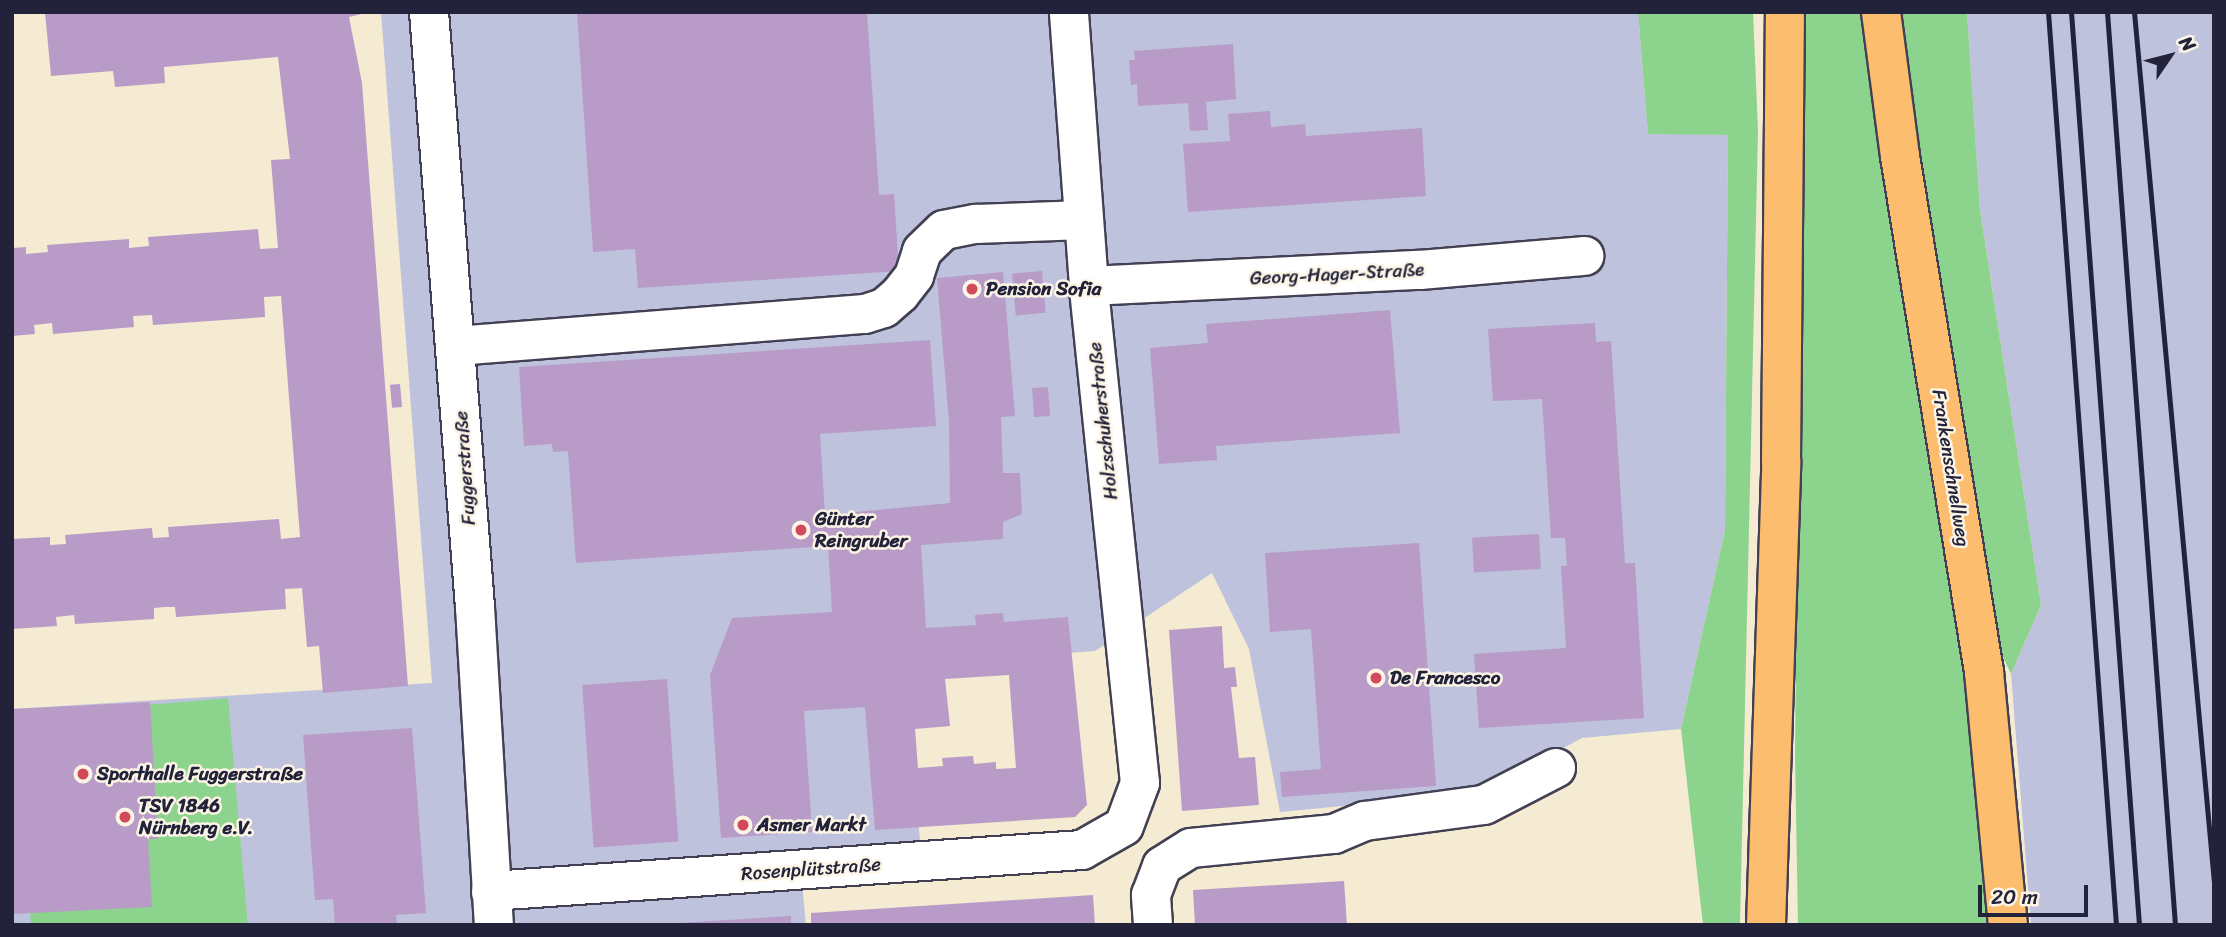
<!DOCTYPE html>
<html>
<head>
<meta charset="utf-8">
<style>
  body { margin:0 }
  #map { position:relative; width:2226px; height:937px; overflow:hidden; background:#f4ebd2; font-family:Sriracha,sans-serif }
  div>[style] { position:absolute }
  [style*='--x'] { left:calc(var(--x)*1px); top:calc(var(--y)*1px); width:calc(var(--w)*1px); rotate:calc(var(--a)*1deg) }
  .industrial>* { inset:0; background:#bfc2dd }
  .green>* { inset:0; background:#8cd38d; transform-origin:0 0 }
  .building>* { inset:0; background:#b89bc7; transform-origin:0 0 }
  .roads { filter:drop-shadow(2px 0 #424052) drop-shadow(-2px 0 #424052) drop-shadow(0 2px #424052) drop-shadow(0 -2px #424052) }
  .minor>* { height:38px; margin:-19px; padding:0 19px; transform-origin:19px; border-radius:19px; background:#fff }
  .highway>* { height:38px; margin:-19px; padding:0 19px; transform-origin:19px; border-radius:19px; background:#fcbd6f }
  .rail>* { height:5px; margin:-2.5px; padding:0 2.5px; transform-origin:2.5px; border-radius:2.5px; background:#22223b }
  .dots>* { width:19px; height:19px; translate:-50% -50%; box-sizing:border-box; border:4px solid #fcf5e5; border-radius:50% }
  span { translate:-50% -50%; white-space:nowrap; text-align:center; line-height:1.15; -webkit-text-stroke:5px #fcf5e5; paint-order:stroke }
  .street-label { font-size:19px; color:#22223b }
  .poi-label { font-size:19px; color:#22223b; font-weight:700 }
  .left { translate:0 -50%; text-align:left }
  .frame { position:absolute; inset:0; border:14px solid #22223b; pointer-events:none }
  .north { position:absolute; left:2135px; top:21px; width:70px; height:70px; -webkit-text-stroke:5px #fcf5e5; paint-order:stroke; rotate:55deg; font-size:19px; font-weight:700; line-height:28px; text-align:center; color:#22223b }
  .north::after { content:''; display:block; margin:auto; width:24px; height:32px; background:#22223b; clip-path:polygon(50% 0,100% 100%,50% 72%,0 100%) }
  .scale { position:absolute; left:1978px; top:885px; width:110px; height:32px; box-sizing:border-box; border:4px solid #22223b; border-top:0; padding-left:9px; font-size:21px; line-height:24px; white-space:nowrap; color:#22223b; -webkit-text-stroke:5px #fcf5e5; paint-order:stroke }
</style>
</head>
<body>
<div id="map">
  <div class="industrial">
    <div style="clip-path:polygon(381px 12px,1638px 12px,1648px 133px,1728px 135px,1725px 530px,1681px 729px,1582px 738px,1479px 793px,1280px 812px,1249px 649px,1212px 573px,1095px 651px,906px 665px,921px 854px,800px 862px,806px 925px,12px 925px,12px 709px,432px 683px)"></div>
    <div style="clip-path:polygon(1967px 12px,2214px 12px,2214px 925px,2031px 925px,2011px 674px,2041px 605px,1980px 210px)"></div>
  </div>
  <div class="green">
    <div style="clip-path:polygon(1638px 12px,1753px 12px,1758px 131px,1740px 925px,1703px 925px,1681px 729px,1725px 530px,1728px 135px,1648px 134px)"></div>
    <div style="clip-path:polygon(1803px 12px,1861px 12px,1960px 634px,1990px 925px,1798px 925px,1795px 754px)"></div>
    <div style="clip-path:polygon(1897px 12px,1967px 12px,1980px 210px,2041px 605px,2011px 674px,1999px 648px)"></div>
    <div style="left:228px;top:698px;width:228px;height:216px;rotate:85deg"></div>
  </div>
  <div class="building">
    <div style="clip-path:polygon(45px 12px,370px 12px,349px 17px,362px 83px,408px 686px,323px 693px,319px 646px,307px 647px,302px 588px,285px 589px,286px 609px,176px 617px,175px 607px,164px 607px,154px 608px,154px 619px,75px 624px,74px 615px,56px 617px,57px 626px,12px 629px,12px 539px,50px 537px,50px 545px,66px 544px,65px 535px,152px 528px,153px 538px,169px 537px,168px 527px,279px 519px,281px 539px,300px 537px,281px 296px,264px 297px,265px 317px,153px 325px,152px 315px,133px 316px,134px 327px,53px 334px,52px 323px,34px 325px,35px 334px,12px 336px,12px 248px,26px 247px,26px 254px,48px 252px,47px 245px,129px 239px,129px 248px,149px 246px,148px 237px,258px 229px,260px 249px,278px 248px,271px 160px,290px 159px,278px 57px,164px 67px,165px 83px,115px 87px,113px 71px,51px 76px)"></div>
    <div style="clip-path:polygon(577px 12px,867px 12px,879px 195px,894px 194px,899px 271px,638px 288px,635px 249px,593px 252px)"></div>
    <div style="clip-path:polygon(1233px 44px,1236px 99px,1206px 102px,1208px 130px,1190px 131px,1188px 103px,1138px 106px,1137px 84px,1131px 85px,1129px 60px,1135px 60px,1134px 51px)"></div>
    <div style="clip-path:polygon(1270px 111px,1271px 127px,1305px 124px,1306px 136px,1422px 128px,1426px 196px,1188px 212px,1183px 144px,1230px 141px,1228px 114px)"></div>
    <div style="left:1042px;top:271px;width:42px;height:30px;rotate:85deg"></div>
    <div style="clip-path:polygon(evenodd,1003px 272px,1015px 416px,1001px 417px,1003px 473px,1020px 473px,1022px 514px,1003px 522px,1003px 539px,921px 545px,926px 628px,976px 625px,975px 615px,1003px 613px,1004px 622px,1068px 617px,1087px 805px,1075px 817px,875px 830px,865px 707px,804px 711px,812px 832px,721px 838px,710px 675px,732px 618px,832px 612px,828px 546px,576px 563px,568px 451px,553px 452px,552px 444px,524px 446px,519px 367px,930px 340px,936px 426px,820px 434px,825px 515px,950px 503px,949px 422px,937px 278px,1003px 272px,1009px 675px,1016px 768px,996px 769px,996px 762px,974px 764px,973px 756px,942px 758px,943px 766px,918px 768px,915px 729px,950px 726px,945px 679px,1009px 675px)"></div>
    <div style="clip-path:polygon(1390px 310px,1400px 433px,1216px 446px,1217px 460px,1159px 464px,1150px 348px,1208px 343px,1206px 324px)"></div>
    <div style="clip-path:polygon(1595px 323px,1596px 342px,1611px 341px,1625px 563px,1635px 563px,1644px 718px,1479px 728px,1474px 654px,1566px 648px,1561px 566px,1567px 566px,1565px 538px,1551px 538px,1542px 399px,1493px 401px,1488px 329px)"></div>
    <div style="left:400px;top:384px;width:23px;height:10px;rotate:85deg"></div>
    <div style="left:1048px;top:387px;width:29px;height:16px;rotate:86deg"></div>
    <div style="left:1539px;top:534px;width:35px;height:67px;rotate:87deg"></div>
    <div style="clip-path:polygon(1419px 543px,1436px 786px,1282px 797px,1280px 772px,1321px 769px,1311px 629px,1270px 632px,1265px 553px)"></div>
    <div style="clip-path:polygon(1222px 626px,1224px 668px,1235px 667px,1237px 687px,1231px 687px,1239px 758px,1255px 757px,1259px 805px,1182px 811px,1169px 630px)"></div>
    <div style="left:667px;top:679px;width:163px;height:85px;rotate:86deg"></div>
    <div style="clip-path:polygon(150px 702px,158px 839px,148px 839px,152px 907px,12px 914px,12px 709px)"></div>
    <div style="clip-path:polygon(412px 728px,426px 913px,396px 915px,397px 925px,335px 925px,333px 899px,315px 900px,303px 735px)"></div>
    <div style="clip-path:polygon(1344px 881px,1347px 925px,1195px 925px,1193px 890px)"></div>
    <div style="clip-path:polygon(1093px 895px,1095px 925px,811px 925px,811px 913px)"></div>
    <div style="clip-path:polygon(791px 916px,791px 925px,678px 925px,678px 923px)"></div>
  </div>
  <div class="roads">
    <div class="minor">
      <div style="--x:429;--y:12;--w:597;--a:85.58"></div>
      <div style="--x:475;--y:607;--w:319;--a:86.6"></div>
      <div style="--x:1089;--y:286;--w:331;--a:-2.8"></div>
      <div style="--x:1420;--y:270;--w:165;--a:-4.9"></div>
      <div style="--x:456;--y:346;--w:410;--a:-4.5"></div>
      <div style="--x:865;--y:314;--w:20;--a:-18"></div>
      <div style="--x:884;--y:308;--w:21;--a:-41"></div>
      <div style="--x:900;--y:294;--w:23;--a:-52"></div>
      <div style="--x:914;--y:276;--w:26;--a:-72"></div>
      <div style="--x:922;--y:251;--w:30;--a:-44"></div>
      <div style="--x:944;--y:230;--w:33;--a:-11"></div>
      <div style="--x:976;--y:224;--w:108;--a:-2.1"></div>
      <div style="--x:491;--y:891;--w:592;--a:-3.97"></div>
      <div style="--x:1082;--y:850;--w:48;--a:-29.7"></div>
      <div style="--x:1124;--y:826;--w:46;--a:-69.6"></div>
      <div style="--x:1140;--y:783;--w:500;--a:-95.9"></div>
      <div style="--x:1089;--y:286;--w:275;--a:-94.2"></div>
      <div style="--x:1153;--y:925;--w:30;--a:-94"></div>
      <div style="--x:1151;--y:895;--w:31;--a:-69"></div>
      <div style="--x:1162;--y:866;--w:34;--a:-32"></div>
      <div style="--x:1191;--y:848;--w:144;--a:-5.6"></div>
      <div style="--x:1334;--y:834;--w:34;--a:-23"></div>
      <div style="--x:1365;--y:821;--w:120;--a:-7.7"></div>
      <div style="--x:1484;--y:805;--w:81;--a:-27.2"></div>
    </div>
    <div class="highway">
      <div style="--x:1881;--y:12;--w:145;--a:82.5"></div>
      <div style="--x:1900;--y:156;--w:523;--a:80.75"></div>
      <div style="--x:1984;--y:672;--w:254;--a:84.6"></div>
      <div style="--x:1766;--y:925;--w:464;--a:-88.1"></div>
      <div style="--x:1781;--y:461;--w:449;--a:-89.5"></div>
    </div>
  </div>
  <div class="rail">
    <div style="--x:2048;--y:12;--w:916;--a:85.74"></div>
    <div style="--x:2071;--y:12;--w:916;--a:85.74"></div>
    <div style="--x:2107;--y:12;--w:916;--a:85.74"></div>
    <div style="--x:2134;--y:12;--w:875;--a:84.75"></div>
  </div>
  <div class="dots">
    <div style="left:972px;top:289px;background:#d1495b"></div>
    <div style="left:801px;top:530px;background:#d1495b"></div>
    <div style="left:1376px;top:678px;background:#d1495b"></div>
    <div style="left:83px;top:774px;background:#d1495b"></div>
    <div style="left:125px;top:817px;background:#d1495b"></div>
    <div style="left:743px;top:825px;background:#d1495b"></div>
  </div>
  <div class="street-label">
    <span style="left:1337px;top:274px;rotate:-3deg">Georg-Hager-Straße</span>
    <span style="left:1103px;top:421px;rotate:-96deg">Holzschuherstraße</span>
    <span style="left:465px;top:468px;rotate:-94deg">Fuggerstraße</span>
    <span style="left:1951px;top:468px;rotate:81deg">Frankenschnellweg</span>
    <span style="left:811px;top:869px;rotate:-4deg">Rosenplütstraße</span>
  </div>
  <div class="poi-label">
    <span class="left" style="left:986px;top:289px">Pension Sofia</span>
    <span class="left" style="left:815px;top:530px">Günter<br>Reingruber</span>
    <span class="left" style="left:1390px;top:678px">De Francesco</span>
    <span class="left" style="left:97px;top:774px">Sporthalle Fuggerstraße</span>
    <span class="left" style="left:139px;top:817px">TSV 1846<br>Nürnberg e.V.</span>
    <span class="left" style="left:757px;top:825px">Asmer Markt</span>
  </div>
  <div class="frame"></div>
  <div class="north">N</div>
  <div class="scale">20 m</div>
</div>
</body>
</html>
